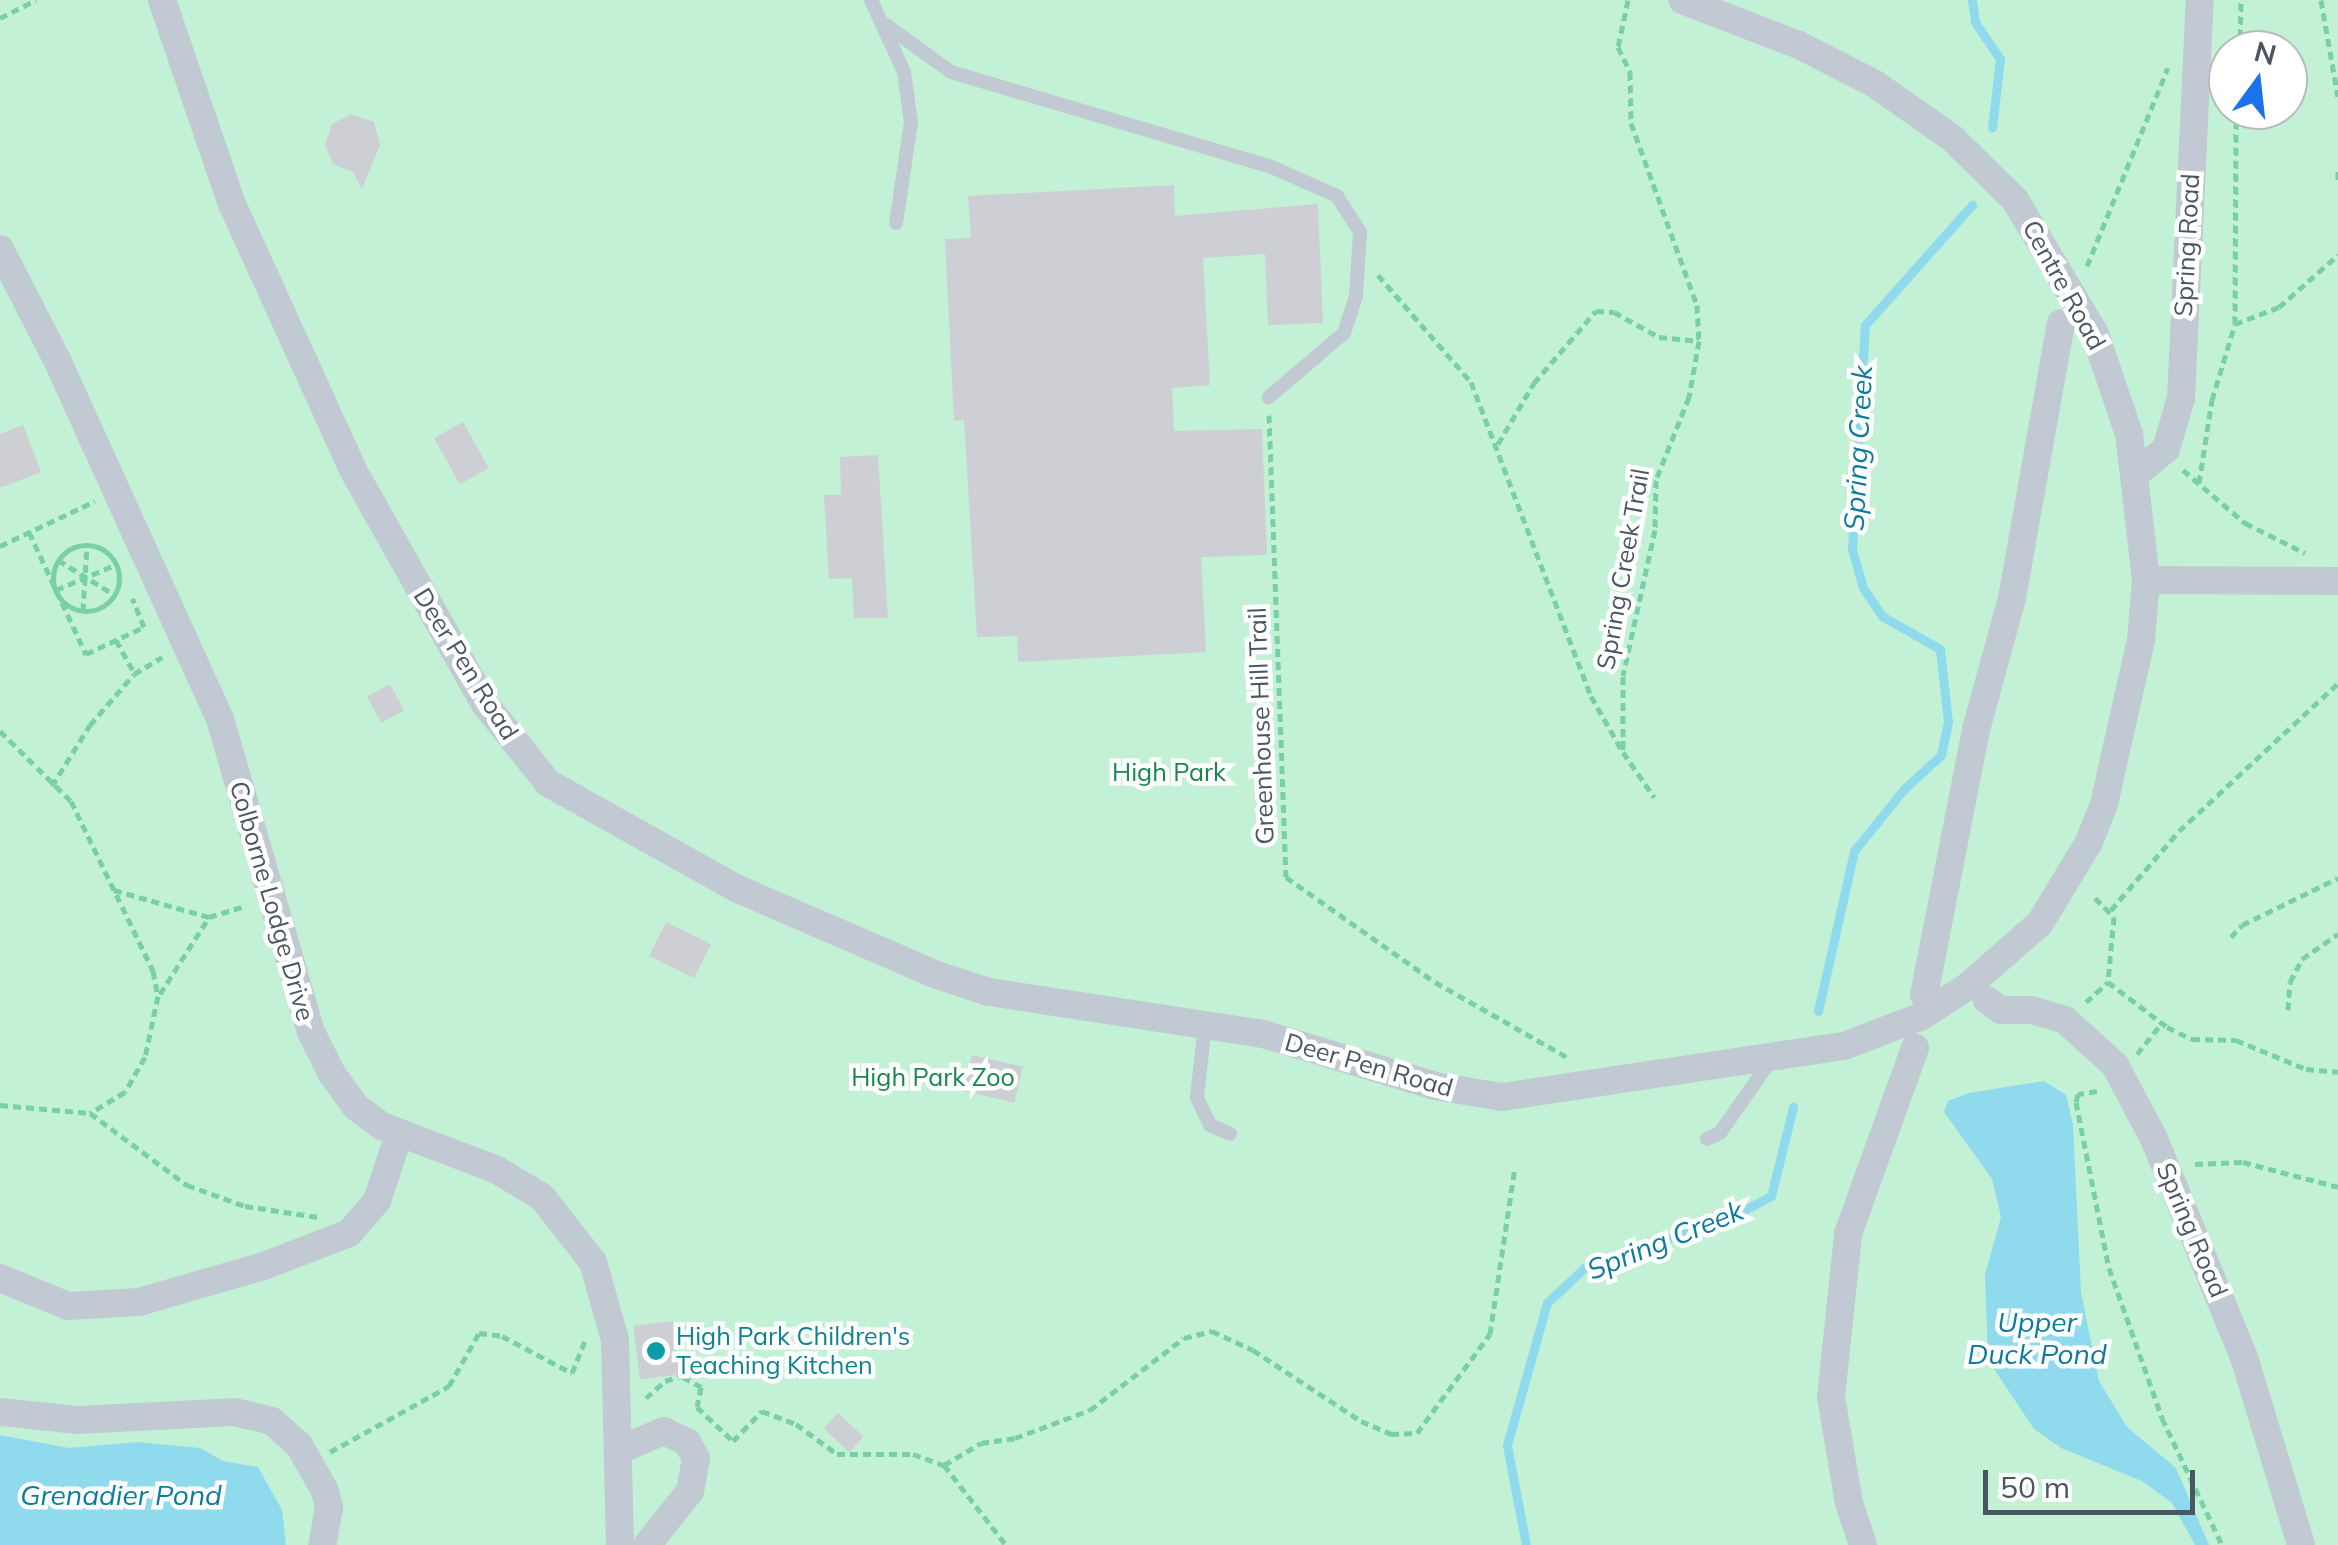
<!DOCTYPE html>
<html>
<head>
<meta charset="utf-8">
<style>
  body { margin:0 }
  #map { position:relative; width:2338px; height:1545px; overflow:hidden; background:#f5f3f3; font-family:Mulish,sans-serif }
  div>[style] { position:absolute }
  [style*='--x'] { left:calc(var(--x)*1px); top:calc(var(--y)*1px); width:calc(var(--w)*1px); rotate:calc(var(--a)*1deg) }
  .green>* { inset:0; background:#c3f1d5 }
  .water>* { inset:0; background:#90daee }
  .stream>* { height:9px; margin:-4.5px; padding:0 4.5px; transform-origin:4.5px; border-radius:4.5px; background:#90daee }
  .building>* { inset:0; background:#cdcfd5; transform-origin:0 0 }
  .path>* { height:5px; margin-top:-2.5px; transform-origin:0; background:repeating-linear-gradient(90deg,#7ad0a6 0 8px,transparent 0 13px) }
  .path>.ring { margin:-2.5px; padding:0; box-sizing:content-box; background:none; border:5px solid #7ad0a6; border-radius:50% }
  .lane>* { height:14px; margin:-7px; padding:0 7px; transform-origin:7px; border-radius:7px; background:#c1cad2 }
  .street>* { height:28px; margin:-14px; padding:0 14px; transform-origin:14px; border-radius:14px; background:#c1cad2 }
  .dots>* { width:28px; height:28px; translate:-50% -50%; box-sizing:border-box; border:5px solid #fff; border-radius:50% }
  span { translate:-50% -50%; white-space:nowrap; text-align:center; line-height:1.15; -webkit-text-stroke:9px #fff; paint-order:stroke }
  .street-label { font-size:25px; color:#4a5661 }
  .park-label { font-size:25px; color:#17864f }
  .culture-label { font-size:25px; color:#0d838f }
  .left { translate:0 -50%; text-align:left }
  .water-label { font-size:28px; color:#0c7c9b; font-style:italic }
  .north { position:absolute; left:2208px; top:30px; width:100px; height:100px; box-sizing:border-box; background:#fff; border:2px solid #b7bbc0; border-radius:50%; rotate:15deg; font-size:28px; font-weight:700; line-height:40px; text-align:center; color:#4a5661 }
  .north::after { content:''; display:block; margin:auto; width:35px; height:45px; background:#1a73e8; clip-path:polygon(50% 0,100% 100%,50% 72%,0 100%) }
  .scale { position:absolute; left:1983px; top:1470px; width:212px; height:45px; box-sizing:border-box; border:5px solid #4a5661; border-top:0; padding-left:12px; font-size:30px; line-height:35px; white-space:nowrap; color:#4a5661; -webkit-text-stroke:8px #fff; paint-order:stroke }
</style>
</head>
<body>
<div id="map">
  <div class="green">
    <div style="clip-path:polygon(evenodd,0 0,2338px 0,2338px 1545px,0 1545px,0 0,2228px 50px,2288px 50px,2288px 110px,2228px 110px,2228px 50px)"></div>
  </div>
  <div class="water">
    <div style="clip-path:polygon(2044px 1081px,2066px 1095px,2073px 1125px,2081px 1292px,2099px 1381px,2127px 1427px,2176px 1468px,2209px 1545px,2195px 1545px,2172px 1503px,2142px 1481px,2061px 1448px,2034px 1429px,1988px 1360px,1985px 1275px,2001px 1217px,1992px 1179px,1944px 1112px,1948px 1101px,1969px 1093px)"></div>
    <div style="clip-path:polygon(0 1435px,69px 1448px,137px 1442px,200px 1448px,223px 1461px,258px 1467px,282px 1510px,286px 1545px,0 1545px)"></div>
  </div>
  <div class="stream">
    <div style="--x:1972;--y:0;--w:22;--a:82"></div>
    <div style="--x:1975;--y:22;--w:45;--a:56"></div>
    <div style="--x:2000;--y:59;--w:69;--a:96.6"></div>
    <div style="--x:1818;--y:1011;--w:164;--a:-77.3"></div>
    <div style="--x:1854;--y:851;--w:80;--a:-51.1"></div>
    <div style="--x:1904;--y:789;--w:50;--a:-42.6"></div>
    <div style="--x:1941;--y:755;--w:34;--a:-78"></div>
    <div style="--x:1948;--y:722;--w:73;--a:-96.3"></div>
    <div style="--x:1940;--y:649;--w:67;--a:-150.4"></div>
    <div style="--x:1882;--y:616;--w:34;--a:-124"></div>
    <div style="--x:1863;--y:588;--w:41;--a:-105.8"></div>
    <div style="--x:1852;--y:549;--w:224;--a:-86.7"></div>
    <div style="--x:1865;--y:325;--w:161;--a:-48.3"></div>
    <div style="--x:1526;--y:1545;--w:102;--a:-100.8"></div>
    <div style="--x:1507;--y:1445;--w:148;--a:-74.3"></div>
    <div style="--x:1547;--y:1303;--w:51;--a:-43.4"></div>
    <div style="--x:1584;--y:1268;--w:156;--a:-19.1"></div>
    <div style="--x:1731;--y:1217;--w:45;--a:-27.7"></div>
    <div style="--x:1771;--y:1196;--w:92;--a:-76.1"></div>
  </div>
  <div class="building">
    <div style="clip-path:polygon(351px 114px,374px 122px,380px 145px,362px 189px,353px 172px,333px 164px,325px 145px,332px 124px)"></div>
    <div style="clip-path:polygon(1174px 185px,1175px 216px,1318px 204px,1323px 323px,1268px 325px,1265px 254px,1203px 258px,1210px 385px,1172px 388px,1174px 431px,1262px 429px,1267px 555px,1201px 557px,1206px 652px,1018px 662px,1017px 636px,977px 637px,964px 420px,954px 421px,945px 239px,971px 238px,968px 196px)"></div>
    <div style="left:463px;top:422px;width:53px;height:33px;rotate:61deg"></div>
    <div style="clip-path:polygon(23px 425px,41px 472px,0 488px,0 434px)"></div>
    <div style="clip-path:polygon(878px 455px,888px 618px,854px 618px,852px 578px,829px 579px,824px 495px,841px 495px,840px 457px)"></div>
    <div style="left:390px;top:684px;width:30px;height:26px;rotate:62deg"></div>
    <div style="left:666px;top:922px;width:50px;height:38px;rotate:26deg"></div>
    <div style="left:972px;top:1055px;width:52px;height:37px;rotate:13deg"></div>
    <div style="left:673px;top:1321px;width:54px;height:40px;rotate:83deg"></div>
    <div style="left:838px;top:1413px;width:35px;height:21px;rotate:43deg"></div>
  </div>
  <div class="path">
    <div style="--x:1628;--y:0;--w:48;--a:102"></div>
    <div style="--x:1618;--y:47;--w:28;--a:64"></div>
    <div style="--x:1630;--y:72;--w:51;--a:88.9"></div>
    <div style="--x:1631;--y:123;--w:194;--a:70.1"></div>
    <div style="--x:1697;--y:305;--w:36;--a:87"></div>
    <div style="--x:1699;--y:341;--w:57;--a:100.1"></div>
    <div style="--x:1689;--y:397;--w:89;--a:111.7"></div>
    <div style="--x:1656;--y:480;--w:50;--a:91.1"></div>
    <div style="--x:1655;--y:530;--w:149;--a:102.4"></div>
    <div style="--x:1623;--y:676;--w:76;--a:90"></div>
    <div style="--x:1623;--y:752;--w:55;--a:55.4"></div>
    <div style="--x:2321;--y:0;--w:98;--a:80.1"></div>
    <div style="--x:0;--y:18;--w:40;--a:-26.6"></div>
    <div style="--x:2240;--y:50;--w:50;--a:-88.9"></div>
    <div style="--x:2338;--y:171;--w:10;--a:90"></div>
    <div style="--x:2087;--y:266;--w:214;--a:-67.8"></div>
    <div style="--x:1378;--y:275;--w:142;--a:49"></div>
    <div style="--x:1471;--y:382;--w:336;--a:69.1"></div>
    <div style="--x:1591;--y:696;--w:61;--a:60.5"></div>
    <div style="--x:2235;--y:324;--w:47;--a:-21.1"></div>
    <div style="--x:2279;--y:307;--w:79;--a:-41.4"></div>
    <div style="--x:1269;--y:415;--w:462;--a:87.9"></div>
    <div style="--x:1286;--y:877;--w:182;--a:35.2"></div>
    <div style="--x:1435;--y:982;--w:154;--a:29.6"></div>
    <div style="--x:1498;--y:444;--w:71;--a:-59.5"></div>
    <div style="--x:1534;--y:383;--w:95;--a:-49.3"></div>
    <div style="--x:1596;--y:311;--w:18;--a:3"></div>
    <div style="--x:1614;--y:312;--w:51;--a:29.1"></div>
    <div style="--x:1659;--y:337;--w:40;--a:5.7"></div>
    <div style="--x:2183;--y:470;--w:82;--a:40.5"></div>
    <div style="--x:2245;--y:523;--w:67;--a:26.6"></div>
    <div style="--x:2199;--y:483;--w:84;--a:-81.1"></div>
    <div style="--x:2212;--y:400;--w:79;--a:-73.2"></div>
    <div style="--x:2235;--y:324;--w:214;--a:-89.7"></div>
    <div style="--x:29;--y:532;--w:135;--a:65"></div>
    <div style="--x:86;--y:654;--w:64;--a:-25"></div>
    <div style="--x:144;--y:627;--w:31;--a:-112"></div>
    <div class="ring" style="left:53px;top:545px;width:61px;height:61px"></div>
    <div style="--x:0;--y:546;--w:105;--a:-25.3"></div>
    <div style="--x:58;--y:560;--w:67;--a:31.6"></div>
    <div style="--x:56;--y:590;--w:66;--a:-23.1"></div>
    <div style="--x:83;--y:611;--w:66;--a:-86.5"></div>
    <div style="--x:116;--y:640;--w:38;--a:61"></div>
    <div style="--x:0;--y:731;--w:100;--a:44.6"></div>
    <div style="--x:71;--y:801;--w:189;--a:64.2"></div>
    <div style="--x:153;--y:971;--w:25;--a:79"></div>
    <div style="--x:158;--y:996;--w:62;--a:102"></div>
    <div style="--x:145;--y:1057;--w:40;--a:119.7"></div>
    <div style="--x:125;--y:1092;--w:41;--a:149"></div>
    <div style="--x:52;--y:786;--w:72;--a:-58.1"></div>
    <div style="--x:90;--y:725;--w:67;--a:-49.2"></div>
    <div style="--x:134;--y:674;--w:33;--a:-31"></div>
    <div style="--x:114;--y:890;--w:99;--a:15.9"></div>
    <div style="--x:209;--y:917;--w:39;--a:-17"></div>
    <div style="--x:2095;--y:898;--w:27;--a:45"></div>
    <div style="--x:2114;--y:917;--w:65;--a:95.3"></div>
    <div style="--x:2108;--y:982;--w:74;--a:37.3"></div>
    <div style="--x:2167;--y:1027;--w:28;--a:26"></div>
    <div style="--x:2192;--y:1039;--w:44;--a:1.3"></div>
    <div style="--x:2236;--y:1040;--w:76;--a:22.5"></div>
    <div style="--x:2306;--y:1069;--w:32;--a:5"></div>
    <div style="--x:2111;--y:910;--w:104;--a:-49.3"></div>
    <div style="--x:2179;--y:831;--w:217;--a:-42.9"></div>
    <div style="--x:2231;--y:937;--w:16;--a:-47"></div>
    <div style="--x:2242;--y:925;--w:107;--a:-26.1"></div>
    <div style="--x:160;--y:994;--w:91;--a:-57.5"></div>
    <div style="--x:2086;--y:1002;--w:30;--a:-42"></div>
    <div style="--x:2288;--y:1010;--w:28;--a:-86"></div>
    <div style="--x:2290;--y:982;--w:26;--a:-62"></div>
    <div style="--x:2302;--y:959;--w:44;--a:-34.8"></div>
    <div style="--x:2137;--y:1054;--w:40;--a:-51"></div>
    <div style="--x:2097;--y:1091;--w:19;--a:171"></div>
    <div style="--x:2078;--y:1094;--w:8;--a:104"></div>
    <div style="--x:2076;--y:1102;--w:169;--a:78.8"></div>
    <div style="--x:2109;--y:1268;--w:159;--a:70.5"></div>
    <div style="--x:2162;--y:1418;--w:140;--a:64.7"></div>
    <div style="--x:0;--y:1105;--w:90;--a:5.1"></div>
    <div style="--x:90;--y:1113;--w:121;--a:36.6"></div>
    <div style="--x:187;--y:1185;--w:62;--a:19.9"></div>
    <div style="--x:245;--y:1206;--w:74;--a:8.6"></div>
    <div style="--x:2195;--y:1164;--w:48;--a:-2.4"></div>
    <div style="--x:2243;--y:1162;--w:98;--a:14.7"></div>
    <div style="--x:683;--y:1377;--w:21;--a:29"></div>
    <div style="--x:701;--y:1387;--w:20;--a:101"></div>
    <div style="--x:697;--y:1407;--w:50;--a:43.4"></div>
    <div style="--x:733;--y:1441;--w:42;--a:-46"></div>
    <div style="--x:762;--y:1411;--w:36;--a:21"></div>
    <div style="--x:796;--y:1424;--w:51;--a:36.2"></div>
    <div style="--x:837;--y:1454;--w:76;--a:0"></div>
    <div style="--x:913;--y:1454;--w:33;--a:20"></div>
    <div style="--x:944;--y:1465;--w:101;--a:52.2"></div>
    <div style="--x:646;--y:1398;--w:25;--a:-42"></div>
    <div style="--x:665;--y:1381;--w:20;--a:-18"></div>
    <div style="--x:684;--y:1375;--w:47;--a:-97.3"></div>
    <div style="--x:678;--y:1328;--w:10;--a:-17"></div>
    <div style="--x:330;--y:1452;--w:136;--a:-29"></div>
    <div style="--x:449;--y:1386;--w:61;--a:-60.5"></div>
    <div style="--x:479;--y:1333;--w:23;--a:7"></div>
    <div style="--x:502;--y:1336;--w:79;--a:27.9"></div>
    <div style="--x:572;--y:1373;--w:35;--a:-68"></div>
    <div style="--x:944;--y:1465;--w:43;--a:-30.7"></div>
    <div style="--x:981;--y:1443;--w:34;--a:-8"></div>
    <div style="--x:1015;--y:1438;--w:80;--a:-20.5"></div>
    <div style="--x:1090;--y:1410;--w:118;--a:-37.5"></div>
    <div style="--x:1184;--y:1338;--w:29;--a:-14"></div>
    <div style="--x:1212;--y:1331;--w:45;--a:24.9"></div>
    <div style="--x:1253;--y:1350;--w:129;--a:33.3"></div>
    <div style="--x:1361;--y:1421;--w:33;--a:23"></div>
    <div style="--x:1391;--y:1434;--w:26;--a:-2"></div>
    <div style="--x:1417;--y:1433;--w:123;--a:-53.6"></div>
    <div style="--x:1490;--y:1334;--w:169;--a:-81.5"></div>
  </div>
  <div class="lane">
    <div style="--x:871;--y:0;--w:79;--a:65.4"></div>
    <div style="--x:904;--y:72;--w:50;--a:82"></div>
    <div style="--x:911;--y:122;--w:102;--a:98.4"></div>
    <div style="--x:886;--y:25;--w:80;--a:35.9"></div>
    <div style="--x:951;--y:72;--w:332;--a:16.5"></div>
    <div style="--x:1269;--y:166;--w:74;--a:23.8"></div>
    <div style="--x:1337;--y:196;--w:43;--a:57.4"></div>
    <div style="--x:1360;--y:232;--w:64;--a:93.6"></div>
    <div style="--x:1356;--y:296;--w:39;--a:108"></div>
    <div style="--x:1344;--y:333;--w:99;--a:139.5"></div>
    <div style="--x:1205;--y:1025;--w:73;--a:96.3"></div>
    <div style="--x:1197;--y:1098;--w:30;--a:64"></div>
    <div style="--x:1210;--y:1125;--w:22;--a:24"></div>
    <div style="--x:1707;--y:1139;--w:14;--a:-25"></div>
    <div style="--x:1720;--y:1133;--w:89;--a:-55.1"></div>
  </div>
  <div class="street">
    <div style="--x:162;--y:0;--w:216;--a:71.1"></div>
    <div style="--x:232;--y:204;--w:292;--a:65.5"></div>
    <div style="--x:353;--y:470;--w:269;--a:60.6"></div>
    <div style="--x:485;--y:704;--w:101;--a:51.4"></div>
    <div style="--x:548;--y:783;--w:218;--a:29.2"></div>
    <div style="--x:738;--y:889;--w:217;--a:23.4"></div>
    <div style="--x:937;--y:975;--w:55;--a:18.1"></div>
    <div style="--x:989;--y:992;--w:277;--a:8.7"></div>
    <div style="--x:1263;--y:1034;--w:180;--a:16.8"></div>
    <div style="--x:1435;--y:1086;--w:68;--a:9.3"></div>
    <div style="--x:1502;--y:1097;--w:346;--a:-8.5"></div>
    <div style="--x:1844;--y:1046;--w:81;--a:-20.9"></div>
    <div style="--x:1920;--y:1017;--w:56;--a:-32.6"></div>
    <div style="--x:1967;--y:987;--w:97;--a:-41.2"></div>
    <div style="--x:2040;--y:923;--w:95;--a:-58.8"></div>
    <div style="--x:2089;--y:842;--w:41;--a:-68.5"></div>
    <div style="--x:2104;--y:804;--w:168;--a:-77.3"></div>
    <div style="--x:2141;--y:640;--w:60;--a:-85.2"></div>
    <div style="--x:2146;--y:580;--w:147;--a:-96.6"></div>
    <div style="--x:2129;--y:434;--w:106;--a:-108.8"></div>
    <div style="--x:2095;--y:334;--w:156;--a:-120.8"></div>
    <div style="--x:2015;--y:200;--w:88;--a:-135.5"></div>
    <div style="--x:1952;--y:138;--w:94;--a:-145"></div>
    <div style="--x:1875;--y:84;--w:85;--a:-152.8"></div>
    <div style="--x:1799;--y:45;--w:125;--a:-159"></div>
    <div style="--x:0;--y:249;--w:127;--a:62.8"></div>
    <div style="--x:58;--y:362;--w:392;--a:65.6"></div>
    <div style="--x:220;--y:719;--w:326;--a:73.8"></div>
    <div style="--x:311;--y:1032;--w:47;--a:63.4"></div>
    <div style="--x:332;--y:1074;--w:39;--a:54"></div>
    <div style="--x:355;--y:1106;--w:34;--a:37"></div>
    <div style="--x:382;--y:1126;--w:123;--a:20.9"></div>
    <div style="--x:497;--y:1170;--w:52;--a:31"></div>
    <div style="--x:542;--y:1197;--w:83;--a:51.9"></div>
    <div style="--x:593;--y:1262;--w:81;--a:74.2"></div>
    <div style="--x:615;--y:1340;--w:205;--a:88.6"></div>
    <div style="--x:2136;--y:474;--w:39;--a:-40"></div>
    <div style="--x:2166;--y:449;--w:53;--a:-73.6"></div>
    <div style="--x:2181;--y:398;--w:398;--a:-87.3"></div>
    <div style="--x:2146;--y:580;--w:192;--a:0.3"></div>
    <div style="--x:1924;--y:995;--w:274;--a:-78.9"></div>
    <div style="--x:1977;--y:726;--w:133;--a:-74.7"></div>
    <div style="--x:2012;--y:598;--w:279;--a:-79.9"></div>
    <div style="--x:1987;--y:1000;--w:17;--a:36"></div>
    <div style="--x:2001;--y:1010;--w:30;--a:0"></div>
    <div style="--x:2031;--y:1010;--w:35;--a:16"></div>
    <div style="--x:2065;--y:1020;--w:67;--a:42"></div>
    <div style="--x:2115;--y:1065;--w:84;--a:62.2"></div>
    <div style="--x:2154;--y:1139;--w:236;--a:67.6"></div>
    <div style="--x:2244;--y:1357;--w:196;--a:73.1"></div>
    <div style="--x:0;--y:1278;--w:74;--a:22.4"></div>
    <div style="--x:68;--y:1306;--w:71;--a:-3.2"></div>
    <div style="--x:139;--y:1302;--w:130;--a:-16.1"></div>
    <div style="--x:264;--y:1266;--w:91;--a:-21.2"></div>
    <div style="--x:349;--y:1233;--w:43;--a:-48.8"></div>
    <div style="--x:377;--y:1201;--w:71;--a:-71.8"></div>
    <div style="--x:0;--y:1412;--w:78;--a:5.9"></div>
    <div style="--x:78;--y:1420;--w:156;--a:-2.9"></div>
    <div style="--x:234;--y:1412;--w:39;--a:13"></div>
    <div style="--x:272;--y:1421;--w:36;--a:42"></div>
    <div style="--x:299;--y:1445;--w:51;--a:60.4"></div>
    <div style="--x:324;--y:1489;--w:19;--a:74"></div>
    <div style="--x:329;--y:1507;--w:39;--a:100"></div>
    <div style="--x:619;--y:1450;--w:49;--a:-22.9"></div>
    <div style="--x:664;--y:1431;--w:25;--a:26"></div>
    <div style="--x:687;--y:1442;--w:18;--a:61"></div>
    <div style="--x:696;--y:1458;--w:34;--a:100"></div>
    <div style="--x:690;--y:1491;--w:69;--a:128.5"></div>
    <div style="--x:1863;--y:1545;--w:44;--a:-108.4"></div>
    <div style="--x:1849;--y:1503;--w:108;--a:-99.6"></div>
    <div style="--x:1831;--y:1397;--w:164;--a:-84"></div>
    <div style="--x:1848;--y:1234;--w:198;--a:-70.2"></div>
  </div>
  <div class="dots">
    <div style="left:656px;top:1351px;background:#0f9aa8"></div>
  </div>
  <div class="street-label">
    <span style="left:2187px;top:245px;rotate:-87deg">Spring Road</span>
    <span style="left:2064px;top:285px;rotate:61deg">Centre Road</span>
    <span style="left:1623px;top:569px;rotate:-80deg">Spring Creek Trail</span>
    <span style="left:466px;top:664px;rotate:58deg">Deer Pen Road</span>
    <span style="left:1261px;top:726px;rotate:-92deg">Greenhouse Hill Trail</span>
    <span style="left:272px;top:901px;rotate:74deg">Colborne Lodge Drive</span>
    <span style="left:1369px;top:1065px;rotate:16deg">Deer Pen Road</span>
    <span style="left:2192px;top:1230px;rotate:67deg">Spring Road</span>
  </div>
  <div class="park-label">
    <span style="left:1169px;top:772px">High Park</span>
    <span style="left:933px;top:1077px">High Park Zoo</span>
  </div>
  <div class="culture-label">
    <span class="left" style="left:676px;top:1351px">High Park Children's<br>Teaching Kitchen</span>
  </div>
  <div class="water-label">
    <span style="left:1858px;top:448px;rotate:-87deg">Spring Creek</span>
    <span style="left:1665px;top:1240px;rotate:-22deg">Spring Creek</span>
    <span style="left:2037px;top:1338px">Upper<br>Duck Pond</span>
    <span style="left:121px;top:1495px">Grenadier Pond</span>
  </div>
  <div class="north">N</div>
  <div class="scale">50 m</div>
</div>
</body>
</html>
